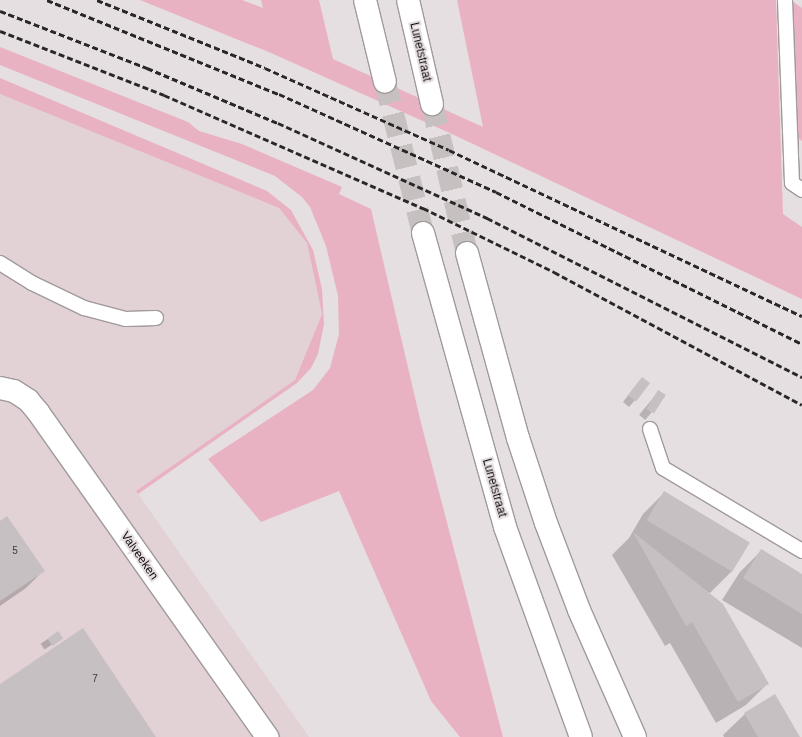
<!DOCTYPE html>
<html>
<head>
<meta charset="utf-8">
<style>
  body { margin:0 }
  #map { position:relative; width:802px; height:737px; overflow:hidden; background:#e6dfe1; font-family:Arial,sans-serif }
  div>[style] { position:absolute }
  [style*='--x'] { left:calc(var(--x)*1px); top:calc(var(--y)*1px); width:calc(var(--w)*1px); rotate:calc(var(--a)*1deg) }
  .built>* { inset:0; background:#e2d2d6 }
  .green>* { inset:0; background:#e9b2c3 }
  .shadow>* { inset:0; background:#0003; transform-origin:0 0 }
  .building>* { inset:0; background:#c7c0c2; transform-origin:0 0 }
  .secondary-tunnel>* { height:22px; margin-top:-11px; transform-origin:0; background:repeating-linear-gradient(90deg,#c6c0c1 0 22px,transparent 0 33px) }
  .roads { filter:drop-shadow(1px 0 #a19a9c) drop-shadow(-1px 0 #a19a9c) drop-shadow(0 1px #a19a9c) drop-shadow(0 -1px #a19a9c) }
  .service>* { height:14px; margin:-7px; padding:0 7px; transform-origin:7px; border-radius:7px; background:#fff }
  .minor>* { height:22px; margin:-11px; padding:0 11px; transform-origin:11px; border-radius:11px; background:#fff }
  .secondary>* { height:22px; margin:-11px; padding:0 11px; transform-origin:11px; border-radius:11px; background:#fff }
  .rail>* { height:3px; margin-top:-1.5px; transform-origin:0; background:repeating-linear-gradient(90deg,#292627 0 6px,transparent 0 9px) }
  span { translate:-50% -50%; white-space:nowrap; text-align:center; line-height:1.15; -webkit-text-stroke:4px #e6dfe1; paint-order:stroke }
  .number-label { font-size:10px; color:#3e3a3b }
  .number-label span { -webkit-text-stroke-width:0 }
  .street-label { font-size:12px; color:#100d0e }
</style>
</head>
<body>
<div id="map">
  <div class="built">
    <div style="clip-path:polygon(0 94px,279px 208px,307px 243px,322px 314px,295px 380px,136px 491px,309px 737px,0 737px)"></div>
  </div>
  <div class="green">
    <div style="clip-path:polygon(140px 0,242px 0,263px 8px,261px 0,319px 0,333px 59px,483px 127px,457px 0,776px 0,783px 214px,802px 227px,802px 299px,454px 135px,271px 53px)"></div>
    <div style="clip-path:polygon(792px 1px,802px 8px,802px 141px,798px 138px)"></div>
    <div style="clip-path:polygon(0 47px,188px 122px,199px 131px,242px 144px,342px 187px,339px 194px,371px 209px,421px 423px,503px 737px,460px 737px,431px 701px,339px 491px,261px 522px,208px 459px,313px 390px,330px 368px,339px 334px,338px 296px,326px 246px,310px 207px,302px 197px,275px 176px,0 65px)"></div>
    <div style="clip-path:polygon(0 78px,267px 191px,291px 210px,313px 250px,322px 289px,324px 324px,318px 354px,311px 368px,297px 383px,138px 494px,136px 491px,295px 380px,322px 314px,307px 243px,279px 208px,0 94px)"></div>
  </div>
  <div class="shadow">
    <div style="clip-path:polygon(649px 384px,629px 407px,623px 402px,636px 385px)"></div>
    <div style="left:659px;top:391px;width:8px;height:31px;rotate:40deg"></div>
    <div style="clip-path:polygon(664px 493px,749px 543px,732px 571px,710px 593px,706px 591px,768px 683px,746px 705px,716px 723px,670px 643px,665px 646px,612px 555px,629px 538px,643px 514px)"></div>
    <div style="clip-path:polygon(0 522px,43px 571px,26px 588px,0 606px)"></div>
    <div style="clip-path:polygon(761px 551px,802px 575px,802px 648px,722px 600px,740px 572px)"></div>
    <div style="left:58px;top:632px;width:7px;height:21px;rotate:56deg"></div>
    <div style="clip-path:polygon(745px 714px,798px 737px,724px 737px,723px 735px)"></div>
  </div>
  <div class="building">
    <div style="left:642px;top:377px;width:10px;height:23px;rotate:37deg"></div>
    <div style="left:658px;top:390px;width:9px;height:22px;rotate:32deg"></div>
    <div style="left:664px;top:491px;width:100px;height:34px;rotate:31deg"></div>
    <div style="clip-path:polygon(7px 516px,45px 571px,0 601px,0 521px)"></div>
    <div style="clip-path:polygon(633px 532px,723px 604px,769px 684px,738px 702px,692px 622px,686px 626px)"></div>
    <div style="clip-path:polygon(761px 549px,802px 574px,802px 614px,743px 578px)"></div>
    <div style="clip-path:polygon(83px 628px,156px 737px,0 737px,0 684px)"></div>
    <div style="left:58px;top:631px;width:9px;height:13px;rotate:54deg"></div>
    <div style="clip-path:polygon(775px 694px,800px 737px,758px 737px,744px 713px)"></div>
  </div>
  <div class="secondary-tunnel">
    <div style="--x:385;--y:82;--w:156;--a:75.9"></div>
    <div style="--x:432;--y:104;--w:153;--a:76.8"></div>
  </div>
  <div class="roads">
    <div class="service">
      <div style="--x:785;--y:0;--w:183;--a:87.8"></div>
      <div style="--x:792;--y:183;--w:12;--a:35"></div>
      <div style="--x:0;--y:263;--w:38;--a:32"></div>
      <div style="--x:32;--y:283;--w:58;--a:25.7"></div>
      <div style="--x:84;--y:308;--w:43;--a:14.7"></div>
      <div style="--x:126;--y:319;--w:30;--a:-2"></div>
      <div style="--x:650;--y:429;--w:41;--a:71.6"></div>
      <div style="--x:663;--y:468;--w:162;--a:30.8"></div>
    </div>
    <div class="minor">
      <div style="--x:0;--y:388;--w:14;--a:12"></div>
      <div style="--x:14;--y:391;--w:17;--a:33"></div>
      <div style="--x:28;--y:400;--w:16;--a:50"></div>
      <div style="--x:38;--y:412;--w:398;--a:54.8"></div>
    </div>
    <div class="secondary">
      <div style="--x:365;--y:0;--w:84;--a:76.3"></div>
      <div style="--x:408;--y:0;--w:107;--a:77"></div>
      <div style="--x:423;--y:233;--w:305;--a:74.4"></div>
      <div style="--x:505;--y:527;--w:223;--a:70.1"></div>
      <div style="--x:467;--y:253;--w:192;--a:74.6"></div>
      <div style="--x:518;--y:438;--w:89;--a:71.8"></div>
      <div style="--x:546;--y:523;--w:93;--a:69.2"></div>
      <div style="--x:579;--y:610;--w:139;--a:66.2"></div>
    </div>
  </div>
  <div class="rail">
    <div style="--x:47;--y:0;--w:250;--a:22.1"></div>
    <div style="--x:279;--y:94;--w:238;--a:24.3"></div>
    <div style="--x:496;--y:192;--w:342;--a:26.4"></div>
    <div style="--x:97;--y:0;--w:181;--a:22"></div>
    <div style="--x:265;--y:68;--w:201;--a:24"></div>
    <div style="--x:449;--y:150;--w:390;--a:25.2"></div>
    <div style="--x:0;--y:11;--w:158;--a:21.2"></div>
    <div style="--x:147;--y:68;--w:142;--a:22.8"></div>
    <div style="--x:278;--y:123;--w:230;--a:24.4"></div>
    <div style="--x:487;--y:218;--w:353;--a:26.8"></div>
    <div style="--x:0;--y:31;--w:176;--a:21.3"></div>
    <div style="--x:164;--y:95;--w:283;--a:23.6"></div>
    <div style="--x:423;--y:208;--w:146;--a:26"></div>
    <div style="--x:554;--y:272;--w:281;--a:28.2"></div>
  </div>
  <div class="number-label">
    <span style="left:15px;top:551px">5</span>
    <span style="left:95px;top:679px">7</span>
  </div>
  <div class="street-label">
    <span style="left:420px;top:52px;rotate:77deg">Lunetstraat</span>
    <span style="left:494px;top:488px;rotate:74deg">Lunetstraat</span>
    <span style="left:139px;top:556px;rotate:55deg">Valveeken</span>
  </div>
</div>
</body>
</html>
